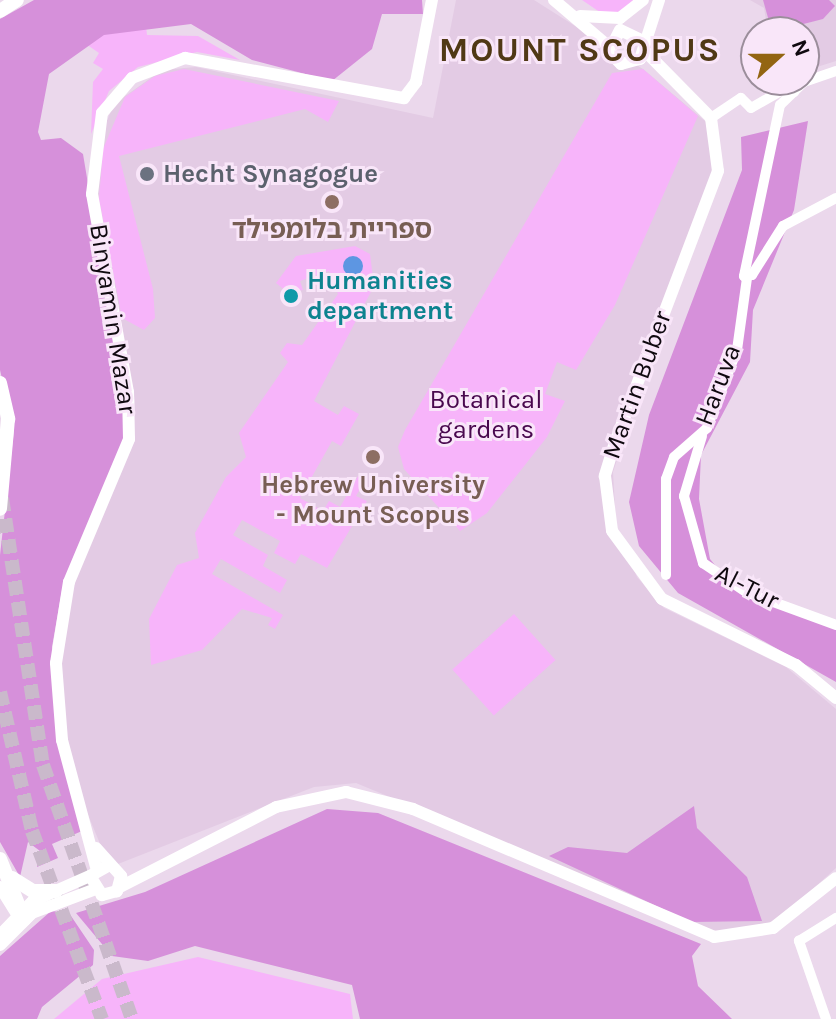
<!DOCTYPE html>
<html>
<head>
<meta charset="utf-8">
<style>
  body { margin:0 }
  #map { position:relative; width:836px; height:1019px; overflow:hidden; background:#ebd8ec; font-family:Karla,"Noto Sans Hebrew",sans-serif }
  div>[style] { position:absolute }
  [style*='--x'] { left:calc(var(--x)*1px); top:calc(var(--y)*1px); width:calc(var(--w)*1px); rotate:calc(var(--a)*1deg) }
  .built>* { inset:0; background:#e3cbe4 }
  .green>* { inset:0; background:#f7b4fa; transform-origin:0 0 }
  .forest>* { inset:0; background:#d690da }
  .water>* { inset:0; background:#5d96e2 }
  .round { border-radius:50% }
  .secondary-tunnel>* { height:14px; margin-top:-7px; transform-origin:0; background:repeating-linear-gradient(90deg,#cab9cb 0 14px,transparent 0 21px) }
  .minor>* { height:10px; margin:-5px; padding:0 5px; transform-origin:5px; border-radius:5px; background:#fff }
  .tertiary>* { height:12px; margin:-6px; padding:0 6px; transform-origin:6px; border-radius:6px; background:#fff }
  .secondary>* { height:14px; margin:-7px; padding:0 7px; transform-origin:7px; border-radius:7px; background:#fff }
  .dots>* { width:22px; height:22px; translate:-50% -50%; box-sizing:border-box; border:4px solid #f9e6f9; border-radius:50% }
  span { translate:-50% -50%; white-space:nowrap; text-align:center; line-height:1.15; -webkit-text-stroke:6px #f9e6f9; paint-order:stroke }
  .worship-label { font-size:26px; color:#5b616d; font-weight:700 }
  .left { translate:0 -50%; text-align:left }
  .education-label { font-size:26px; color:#785e54; font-weight:700 }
  .culture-label { font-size:26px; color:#0d838f; font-weight:700 }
  .street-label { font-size:26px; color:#0f090f }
  .park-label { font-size:26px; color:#49084e }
  .district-label { font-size:34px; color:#503915; font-weight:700; letter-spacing:2px }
  .north { position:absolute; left:740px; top:16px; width:80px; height:80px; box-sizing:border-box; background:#f9e6f9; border:2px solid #9b8e9b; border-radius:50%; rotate:69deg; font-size:22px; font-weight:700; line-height:32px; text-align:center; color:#0f090f }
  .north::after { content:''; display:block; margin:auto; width:28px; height:36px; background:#936512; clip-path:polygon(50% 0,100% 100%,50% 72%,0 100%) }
</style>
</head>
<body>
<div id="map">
  <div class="built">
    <div style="clip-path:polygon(456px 0,534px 0,643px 69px,706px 122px,714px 169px,613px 472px,616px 525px,637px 577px,664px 608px,786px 667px,836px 709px,836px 868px,784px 915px,754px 930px,714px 931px,356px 783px,314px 787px,118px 864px,103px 851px,79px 793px,64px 738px,60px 672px,70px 584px,133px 444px,135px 401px,97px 197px,103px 130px,114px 104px,162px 70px,196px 67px,433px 118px)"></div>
    <div style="clip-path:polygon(750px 0,836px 0,836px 61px,804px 71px,804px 32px,768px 32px,764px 8px)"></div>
  </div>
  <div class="green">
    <div style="clip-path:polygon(143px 0,147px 35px,198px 36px,240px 60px,197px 52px,138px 67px,109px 91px,91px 134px,93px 82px,103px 69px,93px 63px,99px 53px,86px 44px)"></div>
    <div style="clip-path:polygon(582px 0,637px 0,630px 12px,607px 17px)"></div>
    <div style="clip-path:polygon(184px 69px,339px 101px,328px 122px,305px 109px,119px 156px,153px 289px,155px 318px,144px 330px,122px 318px,99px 199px,103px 149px,125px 97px,155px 76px)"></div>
    <div style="clip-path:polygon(643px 69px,698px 116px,615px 305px,576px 370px,557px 362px,545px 394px,565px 401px,547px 437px,487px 513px,460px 531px,404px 469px,398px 447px,405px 430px,612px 73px)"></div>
    <div style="clip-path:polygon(355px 246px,370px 254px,374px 286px,314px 401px,338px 415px,344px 406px,359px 414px,341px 446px,332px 441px,300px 498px,323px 511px,329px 501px,340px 507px,358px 476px,365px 480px,356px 496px,367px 501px,327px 568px,301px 554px,295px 564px,274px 553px,280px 541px,242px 520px,233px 535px,268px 555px,263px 566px,287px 580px,280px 593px,221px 559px,212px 574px,283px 615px,275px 629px,268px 625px,272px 618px,242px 609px,202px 650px,151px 665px,149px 619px,177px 565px,199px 558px,195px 533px,226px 477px,246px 457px,239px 433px,288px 362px,280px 353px,287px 343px,302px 345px,338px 294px,329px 271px,300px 281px,303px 290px,287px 292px,276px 283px,296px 256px)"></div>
    <div style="left:514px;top:614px;width:62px;height:83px;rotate:48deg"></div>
    <div style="clip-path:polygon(198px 957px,350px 994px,353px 1019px,54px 1019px,102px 979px)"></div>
  </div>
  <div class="forest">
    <div style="clip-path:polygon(34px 0,422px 0,423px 14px,382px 14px,372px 49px,332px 81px,252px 60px,191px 24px,104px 35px,49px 74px,38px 132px,41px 140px,61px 138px,83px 154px,123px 394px,123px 447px,62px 590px,52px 647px,82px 831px,52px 844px,58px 858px,37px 867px,40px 851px,28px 842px,20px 877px,0 842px,0 555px,14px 430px,0 370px,0 19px)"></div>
    <div style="clip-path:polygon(763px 0,829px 0,835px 6px,823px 19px,772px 32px)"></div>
    <div style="clip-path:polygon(808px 121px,794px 210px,753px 310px,750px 362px,701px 455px,699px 499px,710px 559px,723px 575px,836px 625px,836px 682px,678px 593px,639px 546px,629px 502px,649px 415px,742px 170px,741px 137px)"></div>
    <div style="clip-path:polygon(694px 806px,697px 828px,747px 877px,762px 921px,691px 922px,549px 856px,568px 847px,627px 853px)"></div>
    <div style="clip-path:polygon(327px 809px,378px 813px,701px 944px,692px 956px,698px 986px,732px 1019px,360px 1019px,352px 985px,195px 946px,148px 961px,112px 956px,76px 913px,145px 892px)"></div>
    <div style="clip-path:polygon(51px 911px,69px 913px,94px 950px,93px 965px,42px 1007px,37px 1019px,0 1019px,0 956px)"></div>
  </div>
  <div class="water">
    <div class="round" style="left:343px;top:256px;width:20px;height:20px"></div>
  </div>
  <div class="secondary-tunnel">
    <div style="--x:2;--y:498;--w:270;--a:81.3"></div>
    <div style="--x:43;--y:765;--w:269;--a:70.7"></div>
    <div style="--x:0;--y:692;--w:143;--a:77"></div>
    <div style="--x:32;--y:831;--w:201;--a:69.6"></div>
  </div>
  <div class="minor">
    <div style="--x:836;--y:71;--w:34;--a:161"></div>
    <div style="--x:804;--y:82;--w:33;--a:136"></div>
    <div style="--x:780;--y:105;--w:175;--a:101.9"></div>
    <div style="--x:744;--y:276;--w:8;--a:-7"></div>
    <div style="--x:752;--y:275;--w:58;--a:-57.7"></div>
    <div style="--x:783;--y:226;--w:60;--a:-27.8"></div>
    <div style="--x:711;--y:118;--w:36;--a:-34"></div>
    <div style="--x:741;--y:98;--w:14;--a:45"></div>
    <div style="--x:751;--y:108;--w:43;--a:-29.6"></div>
    <div style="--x:788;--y:87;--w:8;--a:40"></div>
    <div style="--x:702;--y:436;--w:63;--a:106.7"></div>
    <div style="--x:684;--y:496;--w:70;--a:74.2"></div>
    <div style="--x:703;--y:563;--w:52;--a:34"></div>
    <div style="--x:746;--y:592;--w:96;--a:20.1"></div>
    <div style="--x:666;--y:575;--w:96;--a:-90"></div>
    <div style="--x:666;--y:479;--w:23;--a:-70"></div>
    <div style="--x:674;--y:457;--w:44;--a:-41.3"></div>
    <div style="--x:707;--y:428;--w:84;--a:-69"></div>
    <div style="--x:737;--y:350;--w:73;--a:-82.1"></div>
    <div style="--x:826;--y:1019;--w:83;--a:-109.1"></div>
    <div style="--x:799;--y:941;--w:44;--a:-31.9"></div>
  </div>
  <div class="tertiary">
    <div style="--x:554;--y:0;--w:71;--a:40.4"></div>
    <div style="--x:580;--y:16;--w:40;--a:2.9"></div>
    <div style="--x:620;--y:18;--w:29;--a:-38"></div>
    <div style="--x:643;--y:41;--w:25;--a:-154"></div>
    <div style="--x:620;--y:30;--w:25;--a:117"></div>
    <div style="--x:609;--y:52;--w:17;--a:45"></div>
    <div style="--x:621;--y:64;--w:20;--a:-15"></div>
    <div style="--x:640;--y:59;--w:62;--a:-72.1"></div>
    <div style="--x:644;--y:50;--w:95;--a:45.4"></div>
    <div style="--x:711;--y:118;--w:53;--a:82.5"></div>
    <div style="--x:718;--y:171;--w:287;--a:110.8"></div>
    <div style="--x:616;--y:439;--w:39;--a:107"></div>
    <div style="--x:605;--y:476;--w:55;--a:82.7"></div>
    <div style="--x:612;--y:531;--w:84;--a:53.7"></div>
    <div style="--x:662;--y:599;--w:149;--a:26.2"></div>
    <div style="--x:796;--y:665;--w:52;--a:39.5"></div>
    <div style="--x:96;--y:848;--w:38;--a:48"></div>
    <div style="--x:121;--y:876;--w:16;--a:105"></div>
    <div style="--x:117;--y:891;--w:16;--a:165"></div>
    <div style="--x:102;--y:895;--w:22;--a:-122"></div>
    <div style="--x:90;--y:876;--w:23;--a:-29"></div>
    <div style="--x:96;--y:867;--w:131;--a:-105"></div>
    <div style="--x:62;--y:740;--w:77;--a:-94.5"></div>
    <div style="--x:56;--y:663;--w:82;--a:-80.9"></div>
    <div style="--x:69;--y:582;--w:155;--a:-67.2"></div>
    <div style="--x:129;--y:439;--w:47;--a:-91.2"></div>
    <div style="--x:128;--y:392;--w:201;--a:-100.3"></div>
    <div style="--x:92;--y:194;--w:82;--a:-83"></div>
    <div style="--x:102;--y:113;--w:46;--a:-49.4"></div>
    <div style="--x:132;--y:78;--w:57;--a:-20.7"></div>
    <div style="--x:185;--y:58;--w:223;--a:10.4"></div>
    <div style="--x:404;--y:98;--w:20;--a:-53"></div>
    <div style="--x:416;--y:82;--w:84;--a:-79"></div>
    <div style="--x:0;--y:887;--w:36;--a:58"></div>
    <div style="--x:120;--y:887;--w:175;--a:-27.1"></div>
    <div style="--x:276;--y:807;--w:72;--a:-12.1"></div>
    <div style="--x:346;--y:792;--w:69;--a:14.2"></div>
    <div style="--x:413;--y:809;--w:327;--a:23"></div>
    <div style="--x:714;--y:937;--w:60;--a:-8.7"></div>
    <div style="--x:773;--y:928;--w:80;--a:-38.4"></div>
    <div style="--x:0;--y:935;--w:47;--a:-45.9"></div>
    <div style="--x:33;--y:901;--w:62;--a:-23.7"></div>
    <div style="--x:0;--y:945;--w:45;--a:-45"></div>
    <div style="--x:32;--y:913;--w:65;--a:-20.7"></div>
  </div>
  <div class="secondary">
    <div style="--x:0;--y:11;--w:20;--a:-33"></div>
    <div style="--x:0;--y:383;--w:37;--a:77"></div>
    <div style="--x:8;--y:419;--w:90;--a:95.1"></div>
    <div style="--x:0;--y:859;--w:65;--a:68.2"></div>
    <div style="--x:12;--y:878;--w:25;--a:32"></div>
    <div style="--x:33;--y:891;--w:23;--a:0"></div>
  </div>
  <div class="dots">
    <div style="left:147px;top:174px;background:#6b7280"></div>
    <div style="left:332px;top:202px;background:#8d6e63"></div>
    <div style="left:291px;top:296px;background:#0f9aa8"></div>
    <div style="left:373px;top:457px;background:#8d6e63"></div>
  </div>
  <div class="worship-label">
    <span class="left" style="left:163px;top:174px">Hecht Synagogue</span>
  </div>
  <div class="education-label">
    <span style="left:332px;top:230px">ספריית בלומפילד</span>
    <span style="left:373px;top:500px">Hebrew University<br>- Mount Scopus</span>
  </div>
  <div class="culture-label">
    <span class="left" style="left:307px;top:296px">Humanities<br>department</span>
  </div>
  <div class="street-label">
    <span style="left:113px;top:319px;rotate:81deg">Binyamin Mazar</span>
    <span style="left:637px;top:385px;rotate:-70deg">Martin Buber</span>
    <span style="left:718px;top:385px;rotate:-69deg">Haruva</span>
    <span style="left:747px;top:587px;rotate:27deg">Al-Tur</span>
  </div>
  <div class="park-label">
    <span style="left:486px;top:415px">Botanical<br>gardens</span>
  </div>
  <div class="district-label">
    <span style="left:580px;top:51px">MOUNT SCOPUS</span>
  </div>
  <div class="north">N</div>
</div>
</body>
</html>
